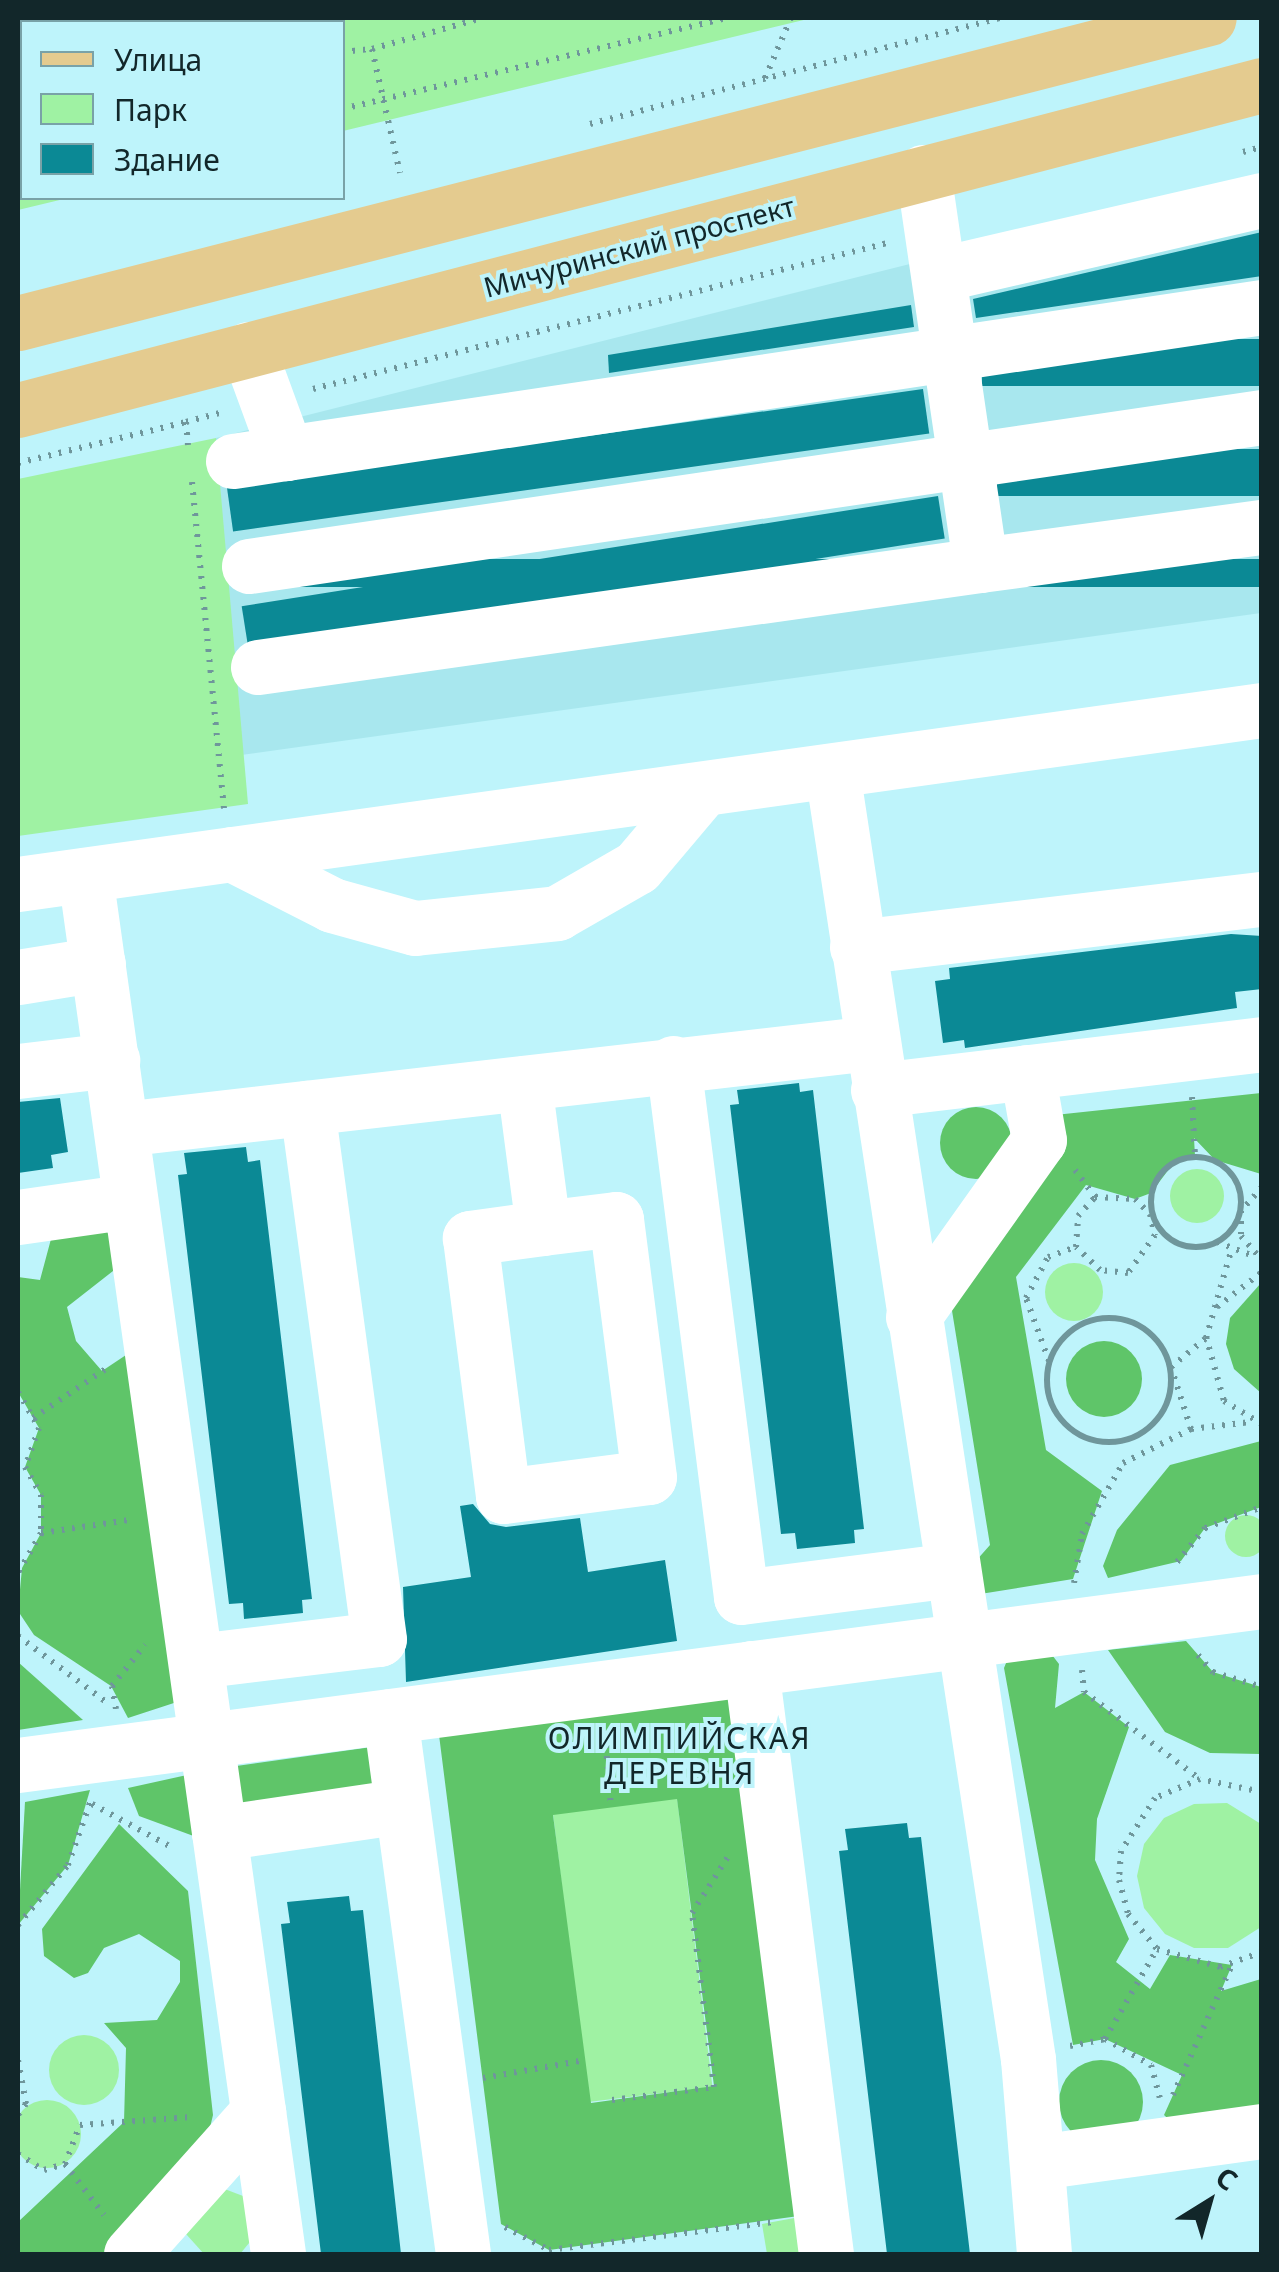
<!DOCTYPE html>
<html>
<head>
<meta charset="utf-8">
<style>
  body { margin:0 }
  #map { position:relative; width:1279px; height:2272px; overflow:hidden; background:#bef4fb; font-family:"Noto Sans",sans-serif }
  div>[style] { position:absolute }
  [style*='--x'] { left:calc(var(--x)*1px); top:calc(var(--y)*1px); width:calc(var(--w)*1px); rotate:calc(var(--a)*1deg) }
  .built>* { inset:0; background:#a8e7ee }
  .green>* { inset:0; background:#9ff2a3; transform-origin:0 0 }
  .round { border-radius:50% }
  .forest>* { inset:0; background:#5fc569; transform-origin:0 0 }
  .building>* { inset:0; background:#0b8995; transform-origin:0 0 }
  .path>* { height:6px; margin-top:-3px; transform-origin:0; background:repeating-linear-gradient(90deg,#6f969b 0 2.5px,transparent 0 10.5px) }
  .path>.ring { margin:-3px; padding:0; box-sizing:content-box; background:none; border:6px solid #6f969b; border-radius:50% }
  .minor>* { height:55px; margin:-27.5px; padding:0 27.5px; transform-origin:27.5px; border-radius:27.5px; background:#fff }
  .major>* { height:55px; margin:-27.5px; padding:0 27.5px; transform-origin:27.5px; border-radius:27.5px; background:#e4cb8f }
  span { translate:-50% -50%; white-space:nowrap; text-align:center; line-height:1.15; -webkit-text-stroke:8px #bef4fb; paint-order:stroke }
  .street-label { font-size:28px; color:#12272a }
  .neighbourhood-label { font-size:30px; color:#12272a; letter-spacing:2.5px }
  .frame { position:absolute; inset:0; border:20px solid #12272a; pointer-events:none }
  .legend { position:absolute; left:20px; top:20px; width:325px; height:180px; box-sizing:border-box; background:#bef4fb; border:2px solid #79a2a7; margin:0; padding:12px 18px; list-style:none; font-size:30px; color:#12272a }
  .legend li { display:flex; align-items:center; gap:20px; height:50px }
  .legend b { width:50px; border:2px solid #79a2a7 }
  .north { position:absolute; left:1159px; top:2152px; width:100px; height:100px; -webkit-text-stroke:8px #bef4fb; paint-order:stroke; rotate:37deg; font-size:28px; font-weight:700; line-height:40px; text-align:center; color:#12272a }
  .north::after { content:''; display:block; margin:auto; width:35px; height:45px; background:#12272a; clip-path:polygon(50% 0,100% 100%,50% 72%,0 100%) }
</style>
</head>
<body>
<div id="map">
  <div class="built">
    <div style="clip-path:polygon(1261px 176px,1261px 613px,241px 755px,216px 438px)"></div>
  </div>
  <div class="green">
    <div style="clip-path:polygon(18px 18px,812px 18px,343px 131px,342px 22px,22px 22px,22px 198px,68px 198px,18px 210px)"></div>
    <div style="clip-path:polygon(216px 438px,248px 804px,18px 836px,18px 479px)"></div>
    <div class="round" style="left:1170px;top:1169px;width:54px;height:54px"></div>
    <div class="round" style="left:1045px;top:1263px;width:58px;height:58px"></div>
    <div class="round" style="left:1225px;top:1515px;width:42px;height:42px"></div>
    <div style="left:677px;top:1798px;width:291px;height:125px;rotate:83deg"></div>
    <div style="clip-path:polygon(1227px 1803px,1261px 1824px,1261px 1927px,1228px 1948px,1194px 1948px,1165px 1934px,1144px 1908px,1137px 1876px,1144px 1844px,1164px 1818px,1194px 1804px)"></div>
    <div class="round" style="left:49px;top:2035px;width:70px;height:70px"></div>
    <div class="round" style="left:13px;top:2100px;width:68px;height:68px"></div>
    <div style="clip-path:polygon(222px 2188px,243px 2196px,254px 2237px,240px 2254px,204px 2254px,186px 2234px)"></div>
    <div style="clip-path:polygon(821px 2213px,826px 2254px,767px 2254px,762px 2224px)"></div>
  </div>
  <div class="forest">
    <div style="clip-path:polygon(1261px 1093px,1261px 1174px,1215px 1160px,1194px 1138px,1195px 1156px,1175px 1161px,1151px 1193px,1135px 1199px,1086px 1185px,1016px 1277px,1046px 1450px,1102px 1491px,1073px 1579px,974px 1595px,967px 1571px,990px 1545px,948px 1286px,1055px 1115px)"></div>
    <div class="round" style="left:940px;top:1107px;width:72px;height:72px"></div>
    <div style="clip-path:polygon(103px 1226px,116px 1244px,113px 1271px,67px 1307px,76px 1341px,102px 1371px,132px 1351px,180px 1701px,128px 1718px,111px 1686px,34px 1635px,18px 1611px,22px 1568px,41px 1533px,41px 1495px,25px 1467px,39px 1428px,18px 1392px,18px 1277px,40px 1280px,51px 1239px)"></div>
    <div style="clip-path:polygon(1261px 1283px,1261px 1393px,1234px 1369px,1226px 1344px,1230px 1318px)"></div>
    <div class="round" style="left:1066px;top:1341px;width:76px;height:76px"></div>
    <div style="clip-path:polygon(1261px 1441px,1261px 1507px,1205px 1528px,1181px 1561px,1108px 1578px,1103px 1566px,1117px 1530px,1170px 1465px)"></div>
    <div style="clip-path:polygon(1186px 1641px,1213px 1672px,1261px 1687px,1261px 1754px,1210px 1753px,1165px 1732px,1108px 1650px)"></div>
    <div style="clip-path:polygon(1042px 1642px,1059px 1664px,1055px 1708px,1084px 1692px,1129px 1727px,1097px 1819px,1095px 1860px,1129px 1939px,1116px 1962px,1150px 1989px,1170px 1955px,1232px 1965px,1221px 1991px,1261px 1979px,1261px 2131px,1191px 2140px,1164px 2115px,1182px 2075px,1105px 2039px,1073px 2045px,1004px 1668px,1013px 1646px)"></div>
    <div style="clip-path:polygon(18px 1662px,83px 1720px,18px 1730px)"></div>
    <div style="clip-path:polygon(evenodd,754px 1694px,821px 2213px,549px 2250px,501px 2224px,439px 1735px,754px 1694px,677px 1799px,714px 2086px,591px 2103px,553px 1815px,677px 1799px)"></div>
    <div style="left:393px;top:1744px;width:63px;height:169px;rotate:82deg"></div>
    <div style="clip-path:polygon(187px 1775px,199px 1838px,139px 1816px,128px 1788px)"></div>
    <div style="clip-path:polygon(90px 1790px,68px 1865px,18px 1925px,25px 1802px)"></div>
    <div style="clip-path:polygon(119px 1824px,188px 1891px,213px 2115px,203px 2157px,131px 2254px,18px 2254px,18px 2222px,124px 2122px,126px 2048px,104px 2023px,157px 2020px,180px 1982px,180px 1961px,139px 1934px,104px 1948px,88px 1973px,74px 1978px,44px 1956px,42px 1929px)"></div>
    <div class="round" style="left:1059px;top:2060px;width:84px;height:84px"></div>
  </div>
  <div class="building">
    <div style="clip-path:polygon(1262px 232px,1262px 276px,976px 318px,973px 299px)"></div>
    <div style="clip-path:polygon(911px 305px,914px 327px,609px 373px,608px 355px)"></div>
    <div style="left:1262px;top:339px;width:47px;height:280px;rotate:90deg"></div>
    <div style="left:923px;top:389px;width:45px;height:703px;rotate:82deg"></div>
    <div style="left:1262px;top:449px;width:47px;height:265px;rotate:90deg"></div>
    <div style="left:938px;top:496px;width:43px;height:705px;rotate:81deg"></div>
    <div style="left:1262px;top:559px;width:28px;height:1017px;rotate:90deg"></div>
    <div style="clip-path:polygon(1231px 934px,1262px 936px,1262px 989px,1235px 992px,1237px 1008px,965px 1048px,964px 1040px,943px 1043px,935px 981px,950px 979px,949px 968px)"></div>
    <div style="clip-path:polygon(799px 1083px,800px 1092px,813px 1090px,864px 1529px,854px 1530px,855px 1543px,797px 1549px,795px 1533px,781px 1534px,730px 1105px,739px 1104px,737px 1090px)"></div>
    <div style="clip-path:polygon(60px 1098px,68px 1152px,51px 1155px,53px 1168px,18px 1173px,18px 1102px)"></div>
    <div style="clip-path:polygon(246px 1147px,248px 1162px,260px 1160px,312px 1599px,302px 1600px,303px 1613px,244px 1619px,243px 1603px,229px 1604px,178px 1175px,187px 1174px,184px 1153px)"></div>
    <div style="clip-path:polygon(473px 1504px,490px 1524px,506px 1527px,580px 1518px,588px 1572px,665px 1560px,677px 1641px,406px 1682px,403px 1587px,471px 1577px,460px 1506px)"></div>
    <div style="clip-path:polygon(907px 1823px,909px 1838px,921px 1837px,970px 2254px,887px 2254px,839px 1851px,848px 1850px,845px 1829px)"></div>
    <div style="clip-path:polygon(349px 1896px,351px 1911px,363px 1910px,401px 2254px,321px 2254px,281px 1924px,290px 1923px,287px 1902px)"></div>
  </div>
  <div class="path">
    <div style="--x:18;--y:46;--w:4;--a:0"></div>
    <div style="--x:372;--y:49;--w:114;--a:-15.7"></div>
    <div style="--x:342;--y:52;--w:30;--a:-6"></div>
    <div style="--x:372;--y:49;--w:127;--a:77.3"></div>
    <div style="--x:765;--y:78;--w:65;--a:-66.6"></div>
    <div style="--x:342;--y:109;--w:396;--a:-13.3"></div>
    <div style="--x:590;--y:124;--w:423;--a:-14.5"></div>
    <div style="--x:1243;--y:152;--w:20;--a:-15"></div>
    <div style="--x:18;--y:186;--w:4;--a:-27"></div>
    <div style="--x:313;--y:389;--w:592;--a:-14.27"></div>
    <div style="--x:186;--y:422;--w:38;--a:-15"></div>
    <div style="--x:18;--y:463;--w:173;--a:-13.7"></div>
    <div style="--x:186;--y:422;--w:23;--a:85"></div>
    <div style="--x:192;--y:482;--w:328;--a:84.4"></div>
    <div style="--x:1192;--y:1097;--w:59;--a:87.1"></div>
    <div class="ring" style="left:1151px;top:1157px;width:84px;height:84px"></div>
    <div style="--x:1075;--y:1170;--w:34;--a:53"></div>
    <div style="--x:1095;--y:1197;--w:40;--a:2.9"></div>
    <div style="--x:1135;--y:1199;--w:21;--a:45"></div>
    <div style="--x:1150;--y:1214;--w:22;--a:77"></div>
    <div style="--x:1155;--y:1235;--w:47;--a:125.4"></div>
    <div style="--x:1128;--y:1273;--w:28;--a:-174"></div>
    <div style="--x:1100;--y:1270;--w:33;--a:-136"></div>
    <div style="--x:1076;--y:1247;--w:31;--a:-86"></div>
    <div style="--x:1078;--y:1216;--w:25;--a:-48"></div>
    <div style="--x:1262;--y:1187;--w:32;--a:131"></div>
    <div style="--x:1241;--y:1211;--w:25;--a:90"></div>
    <div style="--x:1241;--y:1236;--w:32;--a:49"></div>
    <div style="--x:1217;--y:1242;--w:39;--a:21"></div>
    <div style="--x:1217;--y:1307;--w:57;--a:-37.9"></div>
    <div class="ring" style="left:1047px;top:1318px;width:118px;height:118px"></div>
    <div style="--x:1206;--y:1337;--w:66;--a:74.3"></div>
    <div style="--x:1224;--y:1401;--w:44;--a:31.2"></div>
    <div style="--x:1049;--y:1361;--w:67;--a:-110.1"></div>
    <div style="--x:1026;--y:1298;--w:47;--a:-61.8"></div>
    <div style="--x:1048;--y:1257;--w:30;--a:-20"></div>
    <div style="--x:18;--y:1392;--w:42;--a:59.7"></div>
    <div style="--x:39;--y:1428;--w:41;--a:109.7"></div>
    <div style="--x:25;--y:1467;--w:32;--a:60"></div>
    <div style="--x:41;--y:1495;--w:38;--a:90"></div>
    <div style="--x:41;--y:1533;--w:46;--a:119.9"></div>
    <div style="--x:33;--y:1418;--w:89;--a:-34"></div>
    <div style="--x:1191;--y:1429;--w:65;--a:-107.9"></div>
    <div style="--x:1171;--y:1367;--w:45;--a:-39.6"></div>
    <div style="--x:1206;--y:1338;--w:94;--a:-73.9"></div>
    <div style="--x:41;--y:1533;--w:89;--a:-8.4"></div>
    <div style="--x:1177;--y:1562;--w:44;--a:-50.5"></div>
    <div style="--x:1205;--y:1528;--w:61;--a:-20.2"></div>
    <div style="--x:1074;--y:1583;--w:50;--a:-80.7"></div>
    <div style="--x:1082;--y:1534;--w:82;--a:-60"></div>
    <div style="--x:1123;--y:1463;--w:76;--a:-26.6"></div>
    <div style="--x:1191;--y:1429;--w:60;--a:-6.7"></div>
    <div style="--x:18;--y:1636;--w:114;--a:36.8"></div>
    <div style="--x:1198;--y:1655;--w:23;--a:49"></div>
    <div style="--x:1213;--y:1672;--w:51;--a:17"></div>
    <div style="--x:1082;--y:1670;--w:22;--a:85"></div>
    <div style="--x:1084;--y:1692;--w:145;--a:36.9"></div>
    <div style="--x:116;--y:1709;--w:23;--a:-100"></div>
    <div style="--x:112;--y:1686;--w:53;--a:-51.2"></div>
    <div style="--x:605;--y:1735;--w:72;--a:85.2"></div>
    <div style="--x:1262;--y:1792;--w:63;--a:-168.2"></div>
    <div style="--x:1200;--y:1779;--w:49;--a:157.1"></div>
    <div style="--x:1155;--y:1798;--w:63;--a:122.7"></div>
    <div style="--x:1121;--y:1851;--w:29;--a:94"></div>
    <div style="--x:1119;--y:1880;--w:35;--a:75"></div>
    <div style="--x:1128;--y:1914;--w:45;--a:50.4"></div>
    <div style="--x:1157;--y:1949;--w:66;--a:15.9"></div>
    <div style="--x:1220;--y:1967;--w:45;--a:-19.7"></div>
    <div style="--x:92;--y:1804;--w:92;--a:28.5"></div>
    <div style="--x:18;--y:1925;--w:78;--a:-50.2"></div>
    <div style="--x:68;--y:1865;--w:69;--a:-70.5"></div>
    <div style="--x:1105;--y:2039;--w:104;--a:-60"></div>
    <div style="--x:1070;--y:2046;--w:36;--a:-11"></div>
    <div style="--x:1105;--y:2039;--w:53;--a:29.5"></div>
    <div style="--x:1151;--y:2065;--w:34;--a:75"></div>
    <div style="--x:18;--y:2060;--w:45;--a:79.7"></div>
    <div style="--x:26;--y:2104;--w:14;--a:126"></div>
    <div style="--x:483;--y:2078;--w:104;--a:-10"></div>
    <div style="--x:1173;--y:2095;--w:143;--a:-65.6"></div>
    <div style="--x:612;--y:2100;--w:103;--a:-7.3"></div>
    <div style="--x:714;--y:2087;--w:175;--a:-97.2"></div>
    <div style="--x:692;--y:1913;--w:69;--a:-57.5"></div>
    <div style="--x:18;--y:2154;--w:31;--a:32"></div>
    <div style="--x:44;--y:2170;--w:22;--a:-16"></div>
    <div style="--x:65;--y:2164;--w:42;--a:-69"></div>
    <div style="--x:80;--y:2125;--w:112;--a:-4.1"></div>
    <div style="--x:65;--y:2164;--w:64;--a:52.6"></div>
    <div style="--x:505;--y:2227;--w:50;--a:27.6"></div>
    <div style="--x:549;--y:2250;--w:228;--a:-7.1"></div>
  </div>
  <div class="minor">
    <div style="--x:923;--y:172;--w:397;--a:81.7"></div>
    <div style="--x:980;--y:565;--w:285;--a:-7.7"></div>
    <div style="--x:941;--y:274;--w:329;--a:-13"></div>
    <div style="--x:248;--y:349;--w:111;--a:69.9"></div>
    <div style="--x:286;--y:453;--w:987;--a:-8.51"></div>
    <div style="--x:233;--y:461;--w:54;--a:-8.6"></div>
    <div style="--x:249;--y:566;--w:1024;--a:-8.37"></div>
    <div style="--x:258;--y:667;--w:729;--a:-8.04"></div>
    <div style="--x:832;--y:771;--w:1303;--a:81.35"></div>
    <div style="--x:1028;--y:2059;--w:196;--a:85.3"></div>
    <div style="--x:232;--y:854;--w:112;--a:27"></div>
    <div style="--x:332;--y:905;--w:86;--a:15.5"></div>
    <div style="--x:415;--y:928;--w:143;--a:-6"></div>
    <div style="--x:557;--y:913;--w:92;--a:-29.9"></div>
    <div style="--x:637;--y:867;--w:102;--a:-49.8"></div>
    <div style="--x:85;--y:875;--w:1392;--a:82.03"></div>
    <div style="--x:18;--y:884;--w:1256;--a:-7.96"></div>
    <div style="--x:857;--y:947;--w:408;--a:-6.8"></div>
    <div style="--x:18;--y:977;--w:81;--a:-9.2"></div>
    <div style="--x:673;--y:1063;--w:538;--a:82.74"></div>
    <div style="--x:741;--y:1597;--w:213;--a:-7.3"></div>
    <div style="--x:18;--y:1071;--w:95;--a:-6.7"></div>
    <div style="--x:524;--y:1083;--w:146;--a:82.5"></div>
    <div style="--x:543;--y:1228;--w:74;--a:172.2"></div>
    <div style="--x:470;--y:1238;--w:260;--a:82.7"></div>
    <div style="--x:503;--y:1496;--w:147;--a:-7.4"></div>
    <div style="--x:649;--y:1477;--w:260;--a:-97.3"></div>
    <div style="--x:616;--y:1219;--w:74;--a:173"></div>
    <div style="--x:878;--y:1090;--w:387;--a:-6.8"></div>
    <div style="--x:122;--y:1129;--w:754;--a:-6.55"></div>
    <div style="--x:18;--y:1217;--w:113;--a:-8.1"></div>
    <div style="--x:913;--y:1317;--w:217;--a:-54.6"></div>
    <div style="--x:1039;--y:1140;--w:69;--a:-100"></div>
    <div style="--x:197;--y:1661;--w:183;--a:-6.9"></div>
    <div style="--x:379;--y:1639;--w:536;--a:-97.72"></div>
    <div style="--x:751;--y:1668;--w:591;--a:82.71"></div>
    <div style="--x:390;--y:1716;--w:543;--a:82.27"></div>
    <div style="--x:18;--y:1765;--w:1255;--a:-7.51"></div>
    <div style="--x:219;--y:1833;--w:185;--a:-8.4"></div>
    <div style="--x:1038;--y:2162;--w:226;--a:-7.9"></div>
    <div style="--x:131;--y:2254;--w:191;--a:-48.2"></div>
  </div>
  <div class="major">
    <div style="--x:18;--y:323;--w:1229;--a:-14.36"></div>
    <div style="--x:18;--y:410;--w:1286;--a:-14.64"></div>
  </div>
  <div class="street-label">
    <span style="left:639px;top:246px;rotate:-15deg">Мичуринский проспект</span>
  </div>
  <div class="neighbourhood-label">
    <span style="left:680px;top:1755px">ОЛИМПИЙСКАЯ<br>ДЕРЕВНЯ</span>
  </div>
  <div class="frame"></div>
  <ul class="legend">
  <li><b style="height:12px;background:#e4cb8f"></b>Улица</li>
  <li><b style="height:28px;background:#9ff2a3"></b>Парк</li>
  <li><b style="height:28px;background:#0b8995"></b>Здание</li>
  </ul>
  <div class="north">С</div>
</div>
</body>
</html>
